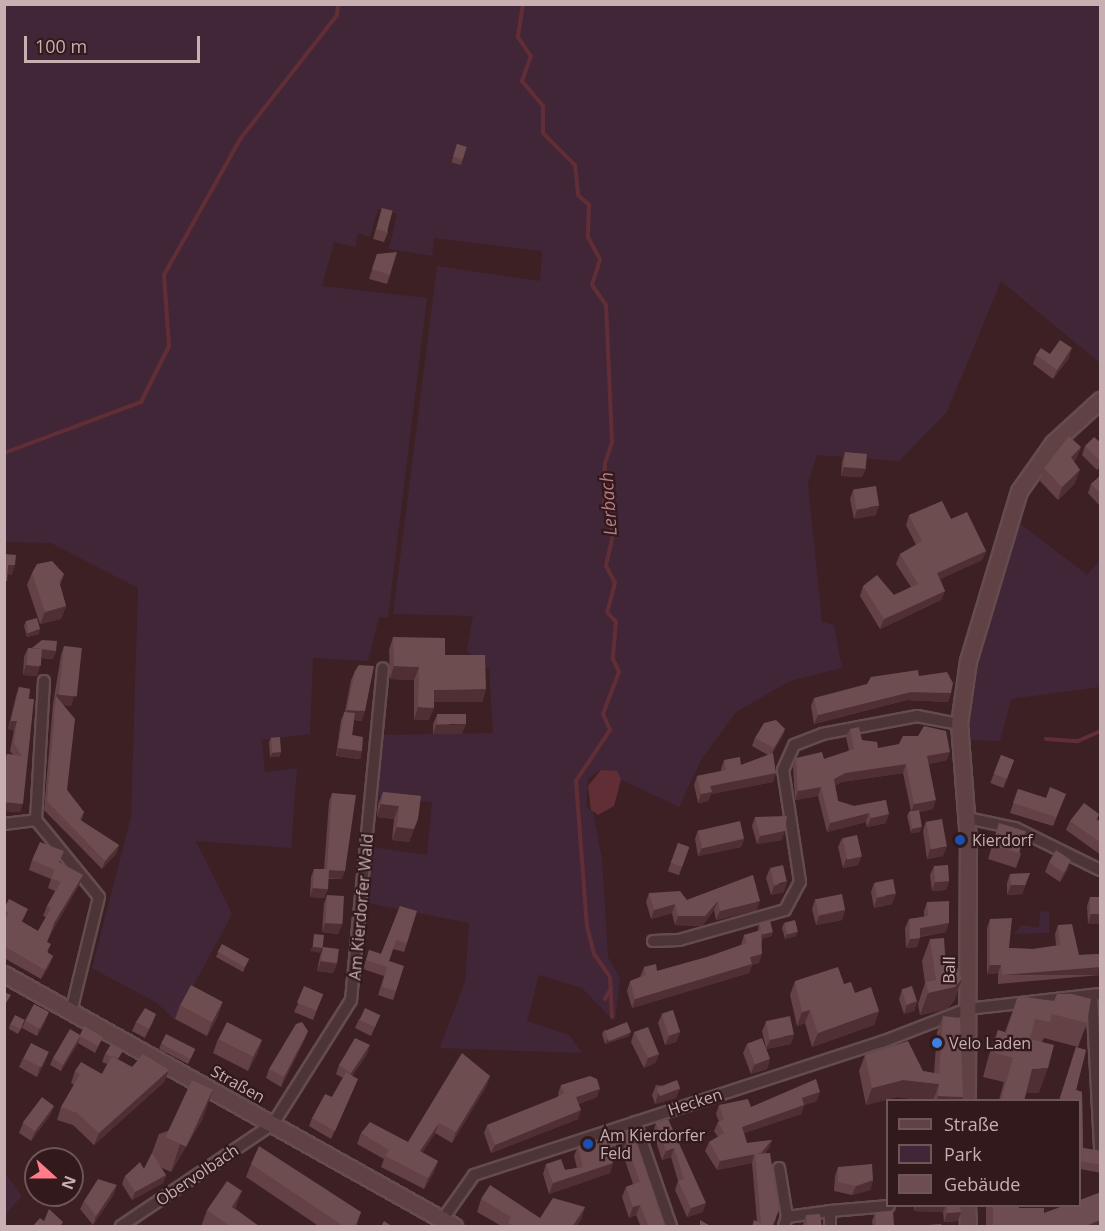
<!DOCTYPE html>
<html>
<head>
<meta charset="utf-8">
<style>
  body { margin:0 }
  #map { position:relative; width:1105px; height:1231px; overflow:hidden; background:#3c2024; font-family:"Open Sans",sans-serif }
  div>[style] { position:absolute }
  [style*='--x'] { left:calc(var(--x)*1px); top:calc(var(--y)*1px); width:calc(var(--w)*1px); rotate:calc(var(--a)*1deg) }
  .green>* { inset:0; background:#412638 }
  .water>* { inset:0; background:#612e35 }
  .stream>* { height:4px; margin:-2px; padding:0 2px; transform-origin:2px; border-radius:2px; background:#612e35 }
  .roads { filter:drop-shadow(2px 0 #644c4e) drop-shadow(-2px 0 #644c4e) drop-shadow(0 2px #644c4e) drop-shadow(0 -2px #644c4e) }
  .minor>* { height:10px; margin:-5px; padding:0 5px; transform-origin:5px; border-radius:5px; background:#4c3437 }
  .secondary>* { height:15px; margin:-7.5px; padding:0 7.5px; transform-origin:7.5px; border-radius:7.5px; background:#604144 }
  .wall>* { inset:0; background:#634145; transform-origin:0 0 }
  .shaded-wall>* { inset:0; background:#4f2f33; transform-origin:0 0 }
  .building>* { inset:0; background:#6e4d51; transform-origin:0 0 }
  .dots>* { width:16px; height:16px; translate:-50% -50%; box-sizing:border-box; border:3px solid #31191c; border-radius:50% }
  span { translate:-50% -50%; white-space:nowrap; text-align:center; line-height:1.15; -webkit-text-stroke:4.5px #31191c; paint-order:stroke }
  .poi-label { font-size:16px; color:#c8afb1 }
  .left { translate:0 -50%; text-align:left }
  .street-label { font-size:16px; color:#c8afb1 }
  .water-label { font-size:18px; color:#b87b84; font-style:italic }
  .frame { position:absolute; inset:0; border:6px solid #c8afb1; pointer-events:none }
  .legend { position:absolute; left:886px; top:1099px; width:195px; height:108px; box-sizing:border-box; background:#31191c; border:2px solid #6d5558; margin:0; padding:8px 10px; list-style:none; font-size:18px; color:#c8afb1 }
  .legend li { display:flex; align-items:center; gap:12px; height:30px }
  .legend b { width:30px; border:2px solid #6d5558 }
  .north { position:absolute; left:24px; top:1147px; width:60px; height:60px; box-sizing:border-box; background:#31191c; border:2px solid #6d5558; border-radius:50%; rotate:111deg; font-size:16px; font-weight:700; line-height:24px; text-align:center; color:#c8afb1 }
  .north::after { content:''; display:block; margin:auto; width:21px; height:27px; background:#ff7d89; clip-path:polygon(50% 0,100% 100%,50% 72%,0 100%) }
  .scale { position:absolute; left:24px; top:36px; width:176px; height:27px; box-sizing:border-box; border:3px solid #c8afb1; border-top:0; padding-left:8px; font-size:18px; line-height:21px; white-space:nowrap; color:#c8afb1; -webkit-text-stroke:4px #31191c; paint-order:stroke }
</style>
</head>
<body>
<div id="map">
  <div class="green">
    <div style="clip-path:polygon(5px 5px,1100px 5px,1100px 363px,1001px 281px,947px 412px,899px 461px,817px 455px,808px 484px,822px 622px,834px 625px,842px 668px,790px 681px,736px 712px,701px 760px,679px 807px,601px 770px,588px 778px,586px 806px,593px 812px,602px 859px,608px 957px,620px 978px,615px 1022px,582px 988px,539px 975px,527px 1021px,569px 1035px,582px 1053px,440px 1048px,465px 981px,469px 923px,367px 903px,371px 847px,427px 855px,432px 802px,374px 796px,378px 735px,493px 733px,489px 668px,481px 668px,467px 650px,473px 616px,393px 614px,437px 266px,540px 281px,542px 251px,434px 238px,432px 256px,389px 249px,397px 214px,378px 209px,370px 237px,358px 233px,355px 247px,334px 242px,322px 286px,427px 298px,388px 617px,379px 617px,368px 661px,313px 658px,310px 734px,262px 740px,265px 772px,297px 768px,291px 848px,196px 841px,232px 914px,175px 1020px,157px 1003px,92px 968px,131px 817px,138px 588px,51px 543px,5px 542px)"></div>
    <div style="clip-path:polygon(1018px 522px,1087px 575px,1100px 560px,1100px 687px,1011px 699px,1000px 741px,967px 740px,974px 665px)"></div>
    <div style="clip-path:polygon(1040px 911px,1049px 912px,1049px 933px,1013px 934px,1022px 925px,1039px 928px)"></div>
    <div style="clip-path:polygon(4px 1172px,22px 1196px,5px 1215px,4px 1215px)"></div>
  </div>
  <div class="water">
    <div style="clip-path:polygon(601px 770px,617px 771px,621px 779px,614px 806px,598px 815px,591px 810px,588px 786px)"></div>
  </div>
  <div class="stream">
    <div style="--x:523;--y:4;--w:33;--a:99"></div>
    <div style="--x:518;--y:37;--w:23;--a:56"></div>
    <div style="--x:531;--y:56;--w:27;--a:110"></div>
    <div style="--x:522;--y:81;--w:33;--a:50"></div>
    <div style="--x:543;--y:106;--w:27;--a:90"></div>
    <div style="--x:543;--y:133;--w:45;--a:45"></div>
    <div style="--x:575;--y:165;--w:30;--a:84"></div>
    <div style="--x:578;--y:195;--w:15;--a:42"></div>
    <div style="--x:589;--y:205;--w:32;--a:92"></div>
    <div style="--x:588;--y:237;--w:26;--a:62"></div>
    <div style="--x:600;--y:260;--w:26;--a:108"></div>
    <div style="--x:592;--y:285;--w:24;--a:55"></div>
    <div style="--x:606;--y:305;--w:137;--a:87.5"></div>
    <div style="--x:612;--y:442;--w:22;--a:108"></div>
    <div style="--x:605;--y:463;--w:44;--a:91.3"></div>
    <div style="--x:604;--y:507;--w:29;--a:72"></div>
    <div style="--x:613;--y:535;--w:32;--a:103"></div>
    <div style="--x:606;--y:566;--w:19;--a:62"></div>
    <div style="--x:615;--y:583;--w:30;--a:105"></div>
    <div style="--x:607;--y:612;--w:13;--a:48"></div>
    <div style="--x:616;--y:622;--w:37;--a:95"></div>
    <div style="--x:613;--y:659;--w:14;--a:65"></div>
    <div style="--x:619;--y:672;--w:45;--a:110.9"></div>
    <div style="--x:603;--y:714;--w:17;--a:66"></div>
    <div style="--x:610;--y:730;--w:61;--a:123.7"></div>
    <div style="--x:576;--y:781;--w:145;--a:85.7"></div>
    <div style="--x:587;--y:926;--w:29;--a:76"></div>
    <div style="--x:594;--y:954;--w:28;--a:55"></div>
    <div style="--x:610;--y:977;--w:40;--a:87.1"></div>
    <div style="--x:4;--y:453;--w:146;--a:-20.4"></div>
    <div style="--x:141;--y:402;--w:63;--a:-63.4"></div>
    <div style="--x:169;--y:346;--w:71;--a:-94"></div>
    <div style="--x:164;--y:275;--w:157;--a:-60.7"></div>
    <div style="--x:241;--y:138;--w:156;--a:-52"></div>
    <div style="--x:337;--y:15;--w:11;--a:-85"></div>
    <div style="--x:1046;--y:739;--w:32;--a:4"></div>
    <div style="--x:1078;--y:741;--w:24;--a:-24"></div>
    <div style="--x:605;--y:999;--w:13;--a:-61"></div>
  </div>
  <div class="roads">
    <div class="minor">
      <div style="--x:44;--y:681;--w:139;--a:93.3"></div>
      <div style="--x:36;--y:820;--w:99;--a:50.7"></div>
      <div style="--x:99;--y:897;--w:118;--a:103.7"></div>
      <div style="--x:967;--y:818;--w:49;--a:11.8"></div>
      <div style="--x:1015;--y:828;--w:95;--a:26.3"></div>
      <div style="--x:4;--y:824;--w:32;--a:-7"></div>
      <div style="--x:653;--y:941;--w:26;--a:-2"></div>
      <div style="--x:679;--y:940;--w:110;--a:-15.8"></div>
      <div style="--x:785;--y:910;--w:32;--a:-62"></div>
      <div style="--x:800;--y:882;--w:113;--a:-98.6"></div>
      <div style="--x:783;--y:770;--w:27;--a:-66"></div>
      <div style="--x:794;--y:745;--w:30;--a:-21"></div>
      <div style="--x:822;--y:734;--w:97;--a:-10.7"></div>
      <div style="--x:917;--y:716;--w:43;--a:10.8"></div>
      <div style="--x:1092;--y:995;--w:154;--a:87"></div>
      <div style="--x:635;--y:1122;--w:110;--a:70.9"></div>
      <div style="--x:779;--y:1168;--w:50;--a:80.7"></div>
      <div style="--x:830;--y:1211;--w:59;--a:-4.8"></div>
      <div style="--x:442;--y:1220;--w:55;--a:-54.6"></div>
      <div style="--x:474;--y:1175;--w:429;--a:-18.1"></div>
      <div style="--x:882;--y:1042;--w:91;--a:-21.2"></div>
      <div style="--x:967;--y:1009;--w:134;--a:-6.4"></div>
      <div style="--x:121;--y:1226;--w:183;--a:-33.9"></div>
      <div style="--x:273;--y:1124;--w:146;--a:-57.8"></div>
      <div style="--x:351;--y:1000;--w:333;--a:-84.5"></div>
      <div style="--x:784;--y:1226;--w:9;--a:-72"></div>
      <div style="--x:787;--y:1217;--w:43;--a:-7.9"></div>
      <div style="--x:830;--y:1211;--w:15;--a:90"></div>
    </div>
    <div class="secondary">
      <div style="--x:4;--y:974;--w:516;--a:29.25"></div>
      <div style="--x:967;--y:1100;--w:260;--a:-89.8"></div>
      <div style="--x:968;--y:840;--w:116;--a:-94.4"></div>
      <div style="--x:959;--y:724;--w:64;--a:-81.9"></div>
      <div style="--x:968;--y:661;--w:177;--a:-73.3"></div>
      <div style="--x:1019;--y:491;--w:59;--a:-54.7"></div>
      <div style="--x:1053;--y:443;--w:64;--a:-42.5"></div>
      <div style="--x:967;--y:1206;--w:20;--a:87"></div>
    </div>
  </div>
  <div class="wall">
    <div style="left:457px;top:144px;width:10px;height:19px;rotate:17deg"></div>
    <div style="clip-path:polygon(382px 208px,388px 232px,384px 242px,373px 239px)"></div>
    <div style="clip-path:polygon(377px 254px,390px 275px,387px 284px,369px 279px)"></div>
    <div style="clip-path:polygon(1050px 354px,1069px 358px,1053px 379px,1033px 364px,1036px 355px)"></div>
    <div style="clip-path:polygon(1101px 443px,1101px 466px,1097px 470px,1082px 455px,1085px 446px)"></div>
    <div style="clip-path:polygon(1081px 447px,1076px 459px,1074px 461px,1075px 483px,1058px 500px,1040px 481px,1044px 468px)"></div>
    <div style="clip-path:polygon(845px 452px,866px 468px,862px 477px,841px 476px,842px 462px)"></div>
    <div style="clip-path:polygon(1101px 475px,1101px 503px,1099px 505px,1088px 493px,1091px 484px)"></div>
    <div style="clip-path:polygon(853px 490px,876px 515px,854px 519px,850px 499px)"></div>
    <div style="clip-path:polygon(909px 515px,951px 519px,986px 551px,982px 560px,940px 579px,945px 591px,941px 600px,880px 629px,860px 596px,863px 586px,894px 595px,911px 587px,896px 564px,900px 554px,916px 545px,906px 525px)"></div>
    <div style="clip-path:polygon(32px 573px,64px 574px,60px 585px,66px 606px,61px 619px,40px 624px,27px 585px)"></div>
    <div style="clip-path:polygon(26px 621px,39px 634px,27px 637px,24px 626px)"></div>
    <div style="clip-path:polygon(393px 637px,445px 655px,486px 689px,482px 702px,434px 702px,429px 720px,414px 720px,414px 680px,390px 679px,389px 650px)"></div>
    <div style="clip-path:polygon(64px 646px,74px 696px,71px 706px,64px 705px,67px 790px,84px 812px,81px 821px,119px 845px,116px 854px,102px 869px,44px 810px,53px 704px,61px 655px)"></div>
    <div style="clip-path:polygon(28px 648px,56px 651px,53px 659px,41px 658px,37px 676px,23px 675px,24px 657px)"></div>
    <div style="clip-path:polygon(355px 671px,362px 721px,354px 720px,352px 735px,362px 751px,359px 759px,336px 756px,341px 720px,345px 712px,351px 680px)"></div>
    <div style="clip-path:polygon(919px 676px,951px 693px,948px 702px,907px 700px,814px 724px,811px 706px,814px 698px)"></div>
    <div style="clip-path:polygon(19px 687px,30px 689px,20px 812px,4px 811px,4px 761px,7px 754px,13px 755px,10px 751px,14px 730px,8px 729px,16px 696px)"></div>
    <div style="clip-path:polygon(437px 715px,462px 734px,433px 734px,433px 724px)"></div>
    <div style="clip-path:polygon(785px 729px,782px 737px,772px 753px,776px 773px,773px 782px,711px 794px,708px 801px,698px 803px,694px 785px,697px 776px,721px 771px,721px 769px,724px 760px,741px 765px,768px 755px,752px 746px,755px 738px)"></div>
    <div style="clip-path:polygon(850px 729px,862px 740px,878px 748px,947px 760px,929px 764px,933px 809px,919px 812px,920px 832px,911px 833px,907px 816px,909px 812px,911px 811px,903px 773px,842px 782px,835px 785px,838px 801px,854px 806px,886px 800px,886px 823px,867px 827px,866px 822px,827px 832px,818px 796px,795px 800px,793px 767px,796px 758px,824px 759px,849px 751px,846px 737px)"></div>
    <div style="clip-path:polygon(271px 738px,281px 752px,279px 757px,270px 757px,269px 742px)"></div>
    <div style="left:1001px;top:755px;width:14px;height:30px;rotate:21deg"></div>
    <div style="clip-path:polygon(1018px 789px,1046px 798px,1066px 794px,1053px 826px,1010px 813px)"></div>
    <div style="clip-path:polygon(383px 792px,421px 796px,413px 832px,409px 842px,392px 840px,394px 819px,377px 817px,378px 804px)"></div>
    <div style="clip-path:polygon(332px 793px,342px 879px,328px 879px,328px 889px,324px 898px,310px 897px,311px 877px,314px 869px,324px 869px,329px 802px)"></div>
    <div style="clip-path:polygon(1099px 814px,1097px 820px,1101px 822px,1101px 855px,1066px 830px,1070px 821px)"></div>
    <div style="clip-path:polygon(755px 817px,782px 840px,757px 844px,752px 826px)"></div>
    <div style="clip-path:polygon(926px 821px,943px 856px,927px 859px,923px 831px)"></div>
    <div style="clip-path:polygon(999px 823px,1021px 854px,1016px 868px,988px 859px)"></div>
    <div style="clip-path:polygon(698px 830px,744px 839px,741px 847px,698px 856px,695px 839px)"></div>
    <div style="clip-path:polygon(842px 838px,858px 865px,843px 868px,838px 847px)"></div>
    <div style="left:678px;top:843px;width:12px;height:30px;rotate:20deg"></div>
    <div style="clip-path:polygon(32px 860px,60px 863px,83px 875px,79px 885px,51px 933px,47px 942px,48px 953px,53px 956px,49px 966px,41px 979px,4px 958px,4px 909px,28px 909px,22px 922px,38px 931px,46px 917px,43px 916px,47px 906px,55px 891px,48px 888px,51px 879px,29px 870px)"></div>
    <div style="clip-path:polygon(1049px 862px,1068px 869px,1060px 882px,1045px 872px)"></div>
    <div style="clip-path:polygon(934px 866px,949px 881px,946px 890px,932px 891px,930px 875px)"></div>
    <div style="clip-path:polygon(770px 868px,784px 892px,771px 895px,766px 878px)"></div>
    <div style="clip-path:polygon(1030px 873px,1022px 894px,1007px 895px,1007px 883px,1010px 874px)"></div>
    <div style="clip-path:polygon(753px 875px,757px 910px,716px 920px,714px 910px,702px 926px,675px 925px,672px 913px,651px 919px,646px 902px,649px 893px,687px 900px)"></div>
    <div style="clip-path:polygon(874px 883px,892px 904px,874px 908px,871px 892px)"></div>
    <div style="clip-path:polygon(327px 895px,342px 924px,338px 934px,322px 932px,324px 904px)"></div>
    <div style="clip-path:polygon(1090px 897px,1101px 897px,1088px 924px,1087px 906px)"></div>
    <div style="clip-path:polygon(815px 899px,845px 910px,842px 920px,816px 925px,812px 909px)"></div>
    <div style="clip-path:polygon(927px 902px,946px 932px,920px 937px,917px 947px,906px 948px,905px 928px,909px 919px,924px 917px,924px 911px)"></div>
    <div style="clip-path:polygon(400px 906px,407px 943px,404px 952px,393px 949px,389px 961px,396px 991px,393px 1000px,378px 995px,384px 976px,363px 969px,369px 950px,381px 954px)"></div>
    <div style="clip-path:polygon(990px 919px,1009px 948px,1033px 949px,1056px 946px,1055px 934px,1058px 925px,1079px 955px,1101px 954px,1101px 975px,998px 984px,998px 973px,987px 974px,987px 928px)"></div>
    <div style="clip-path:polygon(784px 923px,796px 936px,785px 939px,782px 928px)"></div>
    <div style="clip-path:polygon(759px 924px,773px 932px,771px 936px,762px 939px,759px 963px,752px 965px,749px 973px,632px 1008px,627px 991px,630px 981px,640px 977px,644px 967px,657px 971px,707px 957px,741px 945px,744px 935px,758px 931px,758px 928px)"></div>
    <div style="clip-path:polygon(930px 939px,946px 969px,962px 979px,954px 1001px,947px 1009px,920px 1015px,918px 1004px,925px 983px,922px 961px)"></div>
    <div style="clip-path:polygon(323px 947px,337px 964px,333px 973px,317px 971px,320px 956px)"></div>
    <div style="clip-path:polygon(218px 952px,249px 959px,243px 972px,216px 957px)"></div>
    <div style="clip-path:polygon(795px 981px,844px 984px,879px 1011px,874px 1025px,812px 1047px,805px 1023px,797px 1026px,790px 995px)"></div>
    <div style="clip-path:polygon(902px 990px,917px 1001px,914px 1011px,904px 1014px,899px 999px)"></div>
    <div style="clip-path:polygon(323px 994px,313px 1020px,294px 1012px,298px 1003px)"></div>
    <div style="clip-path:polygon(1018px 996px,1087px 1023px,1078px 1047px,1044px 1038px,1042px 1042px,1039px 1093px,1026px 1093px,1024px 1101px,999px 1100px,1004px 1082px,983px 1077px,989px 1055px,998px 1030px,1005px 1032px)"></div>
    <div style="clip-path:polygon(180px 1005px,218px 1016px,207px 1036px,175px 1019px)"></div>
    <div style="clip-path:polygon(156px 1014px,145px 1038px,132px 1031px,136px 1022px)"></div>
    <div style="clip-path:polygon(662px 1014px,680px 1032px,676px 1042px,665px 1045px,658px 1023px)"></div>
    <div style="clip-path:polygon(943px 1016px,962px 1101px,929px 1101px,897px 1097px,866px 1105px,859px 1071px,865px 1055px,923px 1071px,934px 1073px,937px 1032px)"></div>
    <div style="clip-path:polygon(359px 1019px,376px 1025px,371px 1036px,355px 1028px)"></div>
    <div style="clip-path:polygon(46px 1020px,37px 1036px,22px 1028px,25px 1021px)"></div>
    <div style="clip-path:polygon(766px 1022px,791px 1044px,766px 1049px,770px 1059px,767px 1069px,751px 1074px,743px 1053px,747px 1044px,766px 1048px,762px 1031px)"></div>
    <div style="clip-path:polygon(10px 1024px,23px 1025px,18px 1034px,9px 1029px)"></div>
    <div style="clip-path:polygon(604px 1030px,629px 1036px,605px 1044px,602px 1034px)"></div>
    <div style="clip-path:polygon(308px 1031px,304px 1041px,281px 1087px,266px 1078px,269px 1069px)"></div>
    <div style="clip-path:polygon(634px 1032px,659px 1054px,655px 1063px,644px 1068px,631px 1042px)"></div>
    <div style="clip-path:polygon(80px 1035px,103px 1037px,95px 1053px,78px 1043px,61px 1071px,50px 1065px,53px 1058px)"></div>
    <div style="clip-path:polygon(218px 1039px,262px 1040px,257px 1054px,248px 1071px,213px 1053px)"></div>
    <div style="clip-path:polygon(161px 1044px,193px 1054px,188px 1064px,159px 1049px)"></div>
    <div style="clip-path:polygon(1076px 1047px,1086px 1050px,1076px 1090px,1082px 1092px,1083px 1148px,1101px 1151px,1101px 1173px,1080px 1169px,1080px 1101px,1059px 1101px)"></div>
    <div style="clip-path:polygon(105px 1054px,119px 1060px,132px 1067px,169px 1070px,164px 1082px,94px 1145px,73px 1125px,57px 1120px,61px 1107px,74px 1085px,71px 1083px,75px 1071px,102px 1074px,107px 1064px,102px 1062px)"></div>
    <div style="clip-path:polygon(367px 1054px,352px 1076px,354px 1088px,331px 1139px,309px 1126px,312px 1118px,332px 1097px,343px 1078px,336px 1074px,339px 1065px)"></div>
    <div style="clip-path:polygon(23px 1058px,45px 1062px,37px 1077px,19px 1067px)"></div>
    <div style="clip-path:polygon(490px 1076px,486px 1087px,452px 1143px,435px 1133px,422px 1153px,438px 1161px,434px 1172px,424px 1189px,381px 1167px,384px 1159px,357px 1144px,361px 1133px,408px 1142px)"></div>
    <div style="clip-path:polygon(561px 1085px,597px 1097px,578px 1104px,578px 1119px,491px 1153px,484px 1133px,487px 1125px,555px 1098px,559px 1096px,558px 1094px)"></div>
    <div style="clip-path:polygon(656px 1085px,680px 1088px,676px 1098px,655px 1104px,652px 1095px)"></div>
    <div style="clip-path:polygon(817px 1101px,804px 1105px,801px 1114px,744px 1133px,747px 1143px,772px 1140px,769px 1148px,765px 1153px,776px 1219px,772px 1227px,752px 1227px,757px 1222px,752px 1163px,717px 1170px,705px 1151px,709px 1142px,718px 1137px,714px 1131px,718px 1122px,719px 1122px,716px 1114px,719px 1105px,751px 1107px)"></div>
    <div style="clip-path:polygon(54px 1106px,50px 1115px,31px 1141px,19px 1133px,23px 1123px)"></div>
    <div style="clip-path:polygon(203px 1118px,171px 1172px,160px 1167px,166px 1175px,163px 1183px,132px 1200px,122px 1184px,125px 1176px,144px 1169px,152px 1153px,159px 1134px)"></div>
    <div style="clip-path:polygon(668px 1119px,703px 1212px,687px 1217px,675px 1190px,678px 1181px,671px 1157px,662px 1160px,653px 1132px,656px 1123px)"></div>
    <div style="clip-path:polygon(632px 1128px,665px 1227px,641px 1227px,636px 1215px,629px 1218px,622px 1197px,626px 1187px,633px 1184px,622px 1152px,611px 1156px,610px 1173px,549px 1194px,543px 1174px,546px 1164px,565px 1170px,577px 1168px,574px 1156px,578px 1146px)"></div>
    <div style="clip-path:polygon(251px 1164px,361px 1212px,356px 1227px,320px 1227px,246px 1177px)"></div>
    <div style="clip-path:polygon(838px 1167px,873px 1180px,870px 1190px,852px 1195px,834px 1191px,835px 1176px)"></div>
    <div style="clip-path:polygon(114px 1194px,93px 1225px,80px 1209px,84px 1201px)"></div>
    <div style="clip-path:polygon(481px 1199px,540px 1218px,585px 1207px,581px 1219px,576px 1227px,503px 1227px,477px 1212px)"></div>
    <div style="clip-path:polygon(914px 1206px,960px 1206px,958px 1221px,944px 1222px,943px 1212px,914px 1211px)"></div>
    <div style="clip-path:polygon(986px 1206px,1019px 1206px,1019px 1208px,1044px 1213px,1101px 1227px,986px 1227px)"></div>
    <div style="clip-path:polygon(236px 1209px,260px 1227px,201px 1227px,207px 1210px)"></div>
    <div style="clip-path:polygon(875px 1213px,894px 1227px,873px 1227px,872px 1221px)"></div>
    <div style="clip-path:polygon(806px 1215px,822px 1227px,802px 1227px)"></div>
  </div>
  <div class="shaded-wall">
    <div style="clip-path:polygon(1072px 348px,1069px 358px,1053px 379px,1057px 370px)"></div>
    <div style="clip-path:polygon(1081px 447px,1076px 459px,1067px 469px,1071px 457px)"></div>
    <div style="clip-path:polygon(844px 467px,866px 468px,862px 477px,841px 476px)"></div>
    <div style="clip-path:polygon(1080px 470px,1075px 483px,1058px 500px,1062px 487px)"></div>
    <div style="clip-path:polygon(879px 506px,876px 515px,854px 519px,857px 510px)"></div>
    <div style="clip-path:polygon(986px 551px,982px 560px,933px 582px,937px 573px)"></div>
    <div style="clip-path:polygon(8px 565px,15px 565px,12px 575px,4px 574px)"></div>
    <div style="clip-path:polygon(945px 591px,941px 600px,880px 629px,884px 619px)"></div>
    <div style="clip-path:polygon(66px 606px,61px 619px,40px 624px,45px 612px)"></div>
    <div style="clip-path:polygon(40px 629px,39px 634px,27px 637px,28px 633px)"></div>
    <div style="clip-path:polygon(31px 649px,56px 651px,53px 659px,28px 657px)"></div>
    <div style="clip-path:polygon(26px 665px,40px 667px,37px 676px,23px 675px)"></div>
    <div style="clip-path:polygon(394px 666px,419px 667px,414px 680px,390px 679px)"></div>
    <div style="clip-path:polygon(486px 689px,482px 702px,430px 702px,434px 690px)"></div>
    <div style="clip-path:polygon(911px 692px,951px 693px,948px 702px,907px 700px,814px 724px,818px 715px)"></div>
    <div style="clip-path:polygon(57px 694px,74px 696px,71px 706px,56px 704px,56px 696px,53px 704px)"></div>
    <div style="clip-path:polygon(418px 707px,434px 708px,429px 720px,414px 720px)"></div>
    <div style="clip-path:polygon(347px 710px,365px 711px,362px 721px,343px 719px)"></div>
    <div style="clip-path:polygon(11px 721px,17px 721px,14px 730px,8px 729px)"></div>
    <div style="clip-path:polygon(466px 724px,462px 734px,433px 734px,436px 725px)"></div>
    <div style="clip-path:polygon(785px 729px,782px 737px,771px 756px,774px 748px)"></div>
    <div style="left:338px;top:748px;width:24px;height:8px;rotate:7deg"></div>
    <div style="clip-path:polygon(281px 752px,279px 757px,270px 757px,272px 753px)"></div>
    <div style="clip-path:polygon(950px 752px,947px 760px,924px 765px,927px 756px)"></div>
    <div style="clip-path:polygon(906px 764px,903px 773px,842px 782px,831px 788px,834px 779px,845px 773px)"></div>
    <div style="clip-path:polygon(776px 773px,773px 782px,711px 794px,708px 801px,698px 803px,701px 794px,710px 786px)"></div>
    <div style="clip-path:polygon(821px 787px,818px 796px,795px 800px,798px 791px)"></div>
    <div style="clip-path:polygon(936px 800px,933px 809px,911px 813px,914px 804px)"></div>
    <div style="clip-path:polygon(4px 802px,23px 804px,20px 812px,4px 811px)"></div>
    <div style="clip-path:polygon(381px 804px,399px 806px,394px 819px,377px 817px)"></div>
    <div style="clip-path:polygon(869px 813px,866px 822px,827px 832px,830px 823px)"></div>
    <div style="clip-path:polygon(889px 814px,886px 823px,867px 827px,871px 818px)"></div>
    <div style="clip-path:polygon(418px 819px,409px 842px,392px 840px,397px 827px)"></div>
    <div style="clip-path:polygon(922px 827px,920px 832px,911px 833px,912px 829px)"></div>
    <div style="clip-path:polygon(785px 831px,782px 840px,757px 844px,760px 836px)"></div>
    <div style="clip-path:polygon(744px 839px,741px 847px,698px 856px,702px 848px)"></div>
    <div style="clip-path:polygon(119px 845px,116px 854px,102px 869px,105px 861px)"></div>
    <div style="clip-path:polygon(947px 847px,943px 856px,927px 859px,930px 849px)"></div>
    <div style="clip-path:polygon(862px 856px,858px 865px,843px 868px,846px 859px)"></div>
    <div style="clip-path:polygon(1071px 860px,1068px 869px,1060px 882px,1064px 873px)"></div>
    <div style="clip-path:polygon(329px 870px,345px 871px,342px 879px,326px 878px)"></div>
    <div style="clip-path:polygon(83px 875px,79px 885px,51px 933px,54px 923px)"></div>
    <div style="clip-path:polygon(949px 881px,946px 890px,932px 891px,935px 882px)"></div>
    <div style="clip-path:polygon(787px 882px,784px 892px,771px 895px,774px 886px)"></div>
    <div style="clip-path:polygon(1011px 885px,1025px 885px,1022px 894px,1007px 895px)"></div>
    <div style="clip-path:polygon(313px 888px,328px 889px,324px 898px,310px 897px)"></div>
    <div style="clip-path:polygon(896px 894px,892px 904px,874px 908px,877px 898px)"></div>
    <div style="clip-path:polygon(718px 901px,714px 910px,702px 926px,675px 925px,678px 916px)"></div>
    <div style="clip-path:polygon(760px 901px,757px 910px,716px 920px,720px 911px)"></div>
    <div style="clip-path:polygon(675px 904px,672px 913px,651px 919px,654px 910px)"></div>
    <div style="clip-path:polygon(845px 910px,842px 920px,816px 925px,819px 916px)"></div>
    <div style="clip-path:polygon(1091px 914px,1101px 914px,1101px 924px,1088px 924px)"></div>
    <div style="clip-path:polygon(325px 923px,342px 924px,338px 934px,322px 932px)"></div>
    <div style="clip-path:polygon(949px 923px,946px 932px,916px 937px,920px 928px)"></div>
    <div style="clip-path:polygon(773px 932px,771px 936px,761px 939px,762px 934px)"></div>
    <div style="clip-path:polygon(798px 932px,796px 936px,785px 939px,787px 934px)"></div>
    <div style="clip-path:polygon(920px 938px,917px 947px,906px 948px,910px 939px)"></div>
    <div style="clip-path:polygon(312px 947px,322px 948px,320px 953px,310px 951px)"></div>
    <div style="clip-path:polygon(762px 954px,759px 963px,752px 965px,749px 973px,632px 1008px,635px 999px,750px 957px)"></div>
    <div style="clip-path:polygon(53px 956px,49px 966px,41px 979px,45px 970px)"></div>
    <div style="clip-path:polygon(321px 961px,337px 964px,333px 973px,317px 971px)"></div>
    <div style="clip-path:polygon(990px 965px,1001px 965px,998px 973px,987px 974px)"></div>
    <div style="left:1101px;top:967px;width:8px;height:99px;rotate:90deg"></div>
    <div style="clip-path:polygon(962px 979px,954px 1001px,947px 1009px,920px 1015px,928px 993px)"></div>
    <div style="clip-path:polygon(917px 1001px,914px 1011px,904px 1014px,907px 1005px)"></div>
    <div style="clip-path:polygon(223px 1002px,218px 1016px,207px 1036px,212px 1022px)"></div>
    <div style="clip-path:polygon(810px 1010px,805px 1023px,797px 1026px,802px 1012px)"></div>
    <div style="clip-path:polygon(879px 1011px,874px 1025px,812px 1047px,818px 1033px)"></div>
    <div style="clip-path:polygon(49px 1012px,46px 1020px,37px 1036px,39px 1029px)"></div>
    <div style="clip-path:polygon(156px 1014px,153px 1023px,145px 1038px,149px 1029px)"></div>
    <div style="clip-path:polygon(308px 1031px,304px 1041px,281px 1087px,284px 1077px)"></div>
    <div style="clip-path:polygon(631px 1032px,629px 1036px,605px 1044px,607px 1040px)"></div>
    <div style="clip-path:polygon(680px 1032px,676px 1042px,665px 1045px,669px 1036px)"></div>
    <div style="clip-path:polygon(794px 1035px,791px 1044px,766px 1049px,770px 1040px)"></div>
    <div style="clip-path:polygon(80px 1036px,78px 1043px,61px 1071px,63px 1065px)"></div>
    <div style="clip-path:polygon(262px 1040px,257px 1054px,248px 1071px,253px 1057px)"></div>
    <div style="clip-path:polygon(370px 1045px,367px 1054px,348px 1081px,351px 1073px)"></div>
    <div style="clip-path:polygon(49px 1052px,45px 1062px,37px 1077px,40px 1067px)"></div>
    <div style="clip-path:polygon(659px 1054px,655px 1063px,644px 1068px,648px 1058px)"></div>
    <div style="clip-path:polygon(770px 1059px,767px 1069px,751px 1074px,754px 1065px)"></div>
    <div style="clip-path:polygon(1048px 1068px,1039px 1093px,1023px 1093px,1032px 1069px)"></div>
    <div style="clip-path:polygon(169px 1070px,164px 1082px,94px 1145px,99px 1133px)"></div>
    <div style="clip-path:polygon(490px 1076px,486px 1087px,452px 1143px,456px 1132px)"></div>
    <div style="clip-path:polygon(903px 1080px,939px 1084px,933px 1101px,897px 1097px,866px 1105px,872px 1088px)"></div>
    <div style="clip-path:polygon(680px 1088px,676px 1098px,655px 1104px,658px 1094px)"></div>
    <div style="clip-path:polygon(600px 1089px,597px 1097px,573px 1105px,576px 1097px)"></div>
    <div style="clip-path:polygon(213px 1090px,203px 1118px,171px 1172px,180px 1144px)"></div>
    <div style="clip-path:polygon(820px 1092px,817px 1101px,804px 1105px,801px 1114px,739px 1135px,742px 1127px,802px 1098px)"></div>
    <div style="clip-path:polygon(938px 1096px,963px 1097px,962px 1101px,937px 1101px)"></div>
    <div style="clip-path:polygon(54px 1106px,50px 1115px,31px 1141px,35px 1132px)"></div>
    <div style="clip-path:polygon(581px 1110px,578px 1119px,491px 1153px,495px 1145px)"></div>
    <div style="clip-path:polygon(439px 1123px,435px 1133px,416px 1162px,420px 1151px)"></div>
    <div style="clip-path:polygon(772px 1140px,769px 1148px,758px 1162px,755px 1154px)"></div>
    <div style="clip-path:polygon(626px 1142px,622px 1152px,604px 1158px,608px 1148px)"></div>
    <div style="clip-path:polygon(674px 1148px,671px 1157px,662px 1160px,666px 1151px)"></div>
    <div style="clip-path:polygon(754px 1154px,752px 1163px,717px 1170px,720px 1161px)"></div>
    <div style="clip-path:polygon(438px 1161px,434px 1172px,424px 1189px,428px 1178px)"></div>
    <div style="clip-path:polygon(613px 1163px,610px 1173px,549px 1194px,553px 1183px)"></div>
    <div style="clip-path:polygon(166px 1175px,163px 1183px,132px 1200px,135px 1192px)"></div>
    <div style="clip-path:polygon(873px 1180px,870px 1190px,852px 1195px,856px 1186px)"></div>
    <div style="clip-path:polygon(117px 1185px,114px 1194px,93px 1225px,96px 1216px)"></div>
    <div style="clip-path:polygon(242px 1191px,235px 1210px,232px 1207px)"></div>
    <div style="clip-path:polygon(706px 1203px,703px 1212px,687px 1217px,691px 1208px)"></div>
    <div style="clip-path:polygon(640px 1205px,636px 1215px,629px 1218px,633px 1207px)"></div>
    <div style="clip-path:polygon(916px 1206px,946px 1206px,943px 1212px,914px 1211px)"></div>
    <div style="clip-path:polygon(585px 1207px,581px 1219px,576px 1227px,572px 1227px)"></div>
    <div style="clip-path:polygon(961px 1212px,958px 1221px,944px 1222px,947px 1213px)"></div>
    <div style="clip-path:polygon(1101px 1220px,1101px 1227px,1083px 1227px)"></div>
  </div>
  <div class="building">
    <div style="left:457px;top:144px;width:10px;height:13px;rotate:17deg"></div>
    <div style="left:382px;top:208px;width:11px;height:22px;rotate:15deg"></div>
    <div style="clip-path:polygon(397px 252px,390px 275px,372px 269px,377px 254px)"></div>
    <div style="clip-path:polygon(1060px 340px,1072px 348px,1057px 370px,1036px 355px,1041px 348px,1050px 354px)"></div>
    <div style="clip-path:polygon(1069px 436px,1081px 447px,1071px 457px,1080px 470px,1062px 487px,1044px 468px)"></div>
    <div style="clip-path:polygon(1094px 437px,1101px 443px,1100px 461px,1085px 446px)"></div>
    <div style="left:845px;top:452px;width:22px;height:15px;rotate:5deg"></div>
    <div style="clip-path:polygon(1101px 475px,1101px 494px,1091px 484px)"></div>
    <div style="left:876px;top:486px;width:20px;height:23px;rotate:81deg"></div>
    <div style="clip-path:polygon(942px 501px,951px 519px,967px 512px,986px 551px,937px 573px,945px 591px,884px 619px,863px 586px,877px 575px,894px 595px,918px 584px,900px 554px,922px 541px,909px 515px)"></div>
    <div style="clip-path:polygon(4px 554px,16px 555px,15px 565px,8px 565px,7px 581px,4px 581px)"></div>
    <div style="clip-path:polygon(52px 561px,64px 574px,59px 581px,66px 606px,45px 612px,32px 573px,37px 564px)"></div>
    <div style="clip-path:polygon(37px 618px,40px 629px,28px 633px,26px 621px)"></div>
    <div style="clip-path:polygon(393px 637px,445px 638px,445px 655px,485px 655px,486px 689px,434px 690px,434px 708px,418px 707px,419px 667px,394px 666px)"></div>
    <div style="clip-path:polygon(42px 640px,57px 641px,56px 651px,32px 648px)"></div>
    <div style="left:64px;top:646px;width:18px;height:49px;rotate:6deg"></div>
    <div style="left:28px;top:648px;width:14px;height:17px;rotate:4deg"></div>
    <div style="clip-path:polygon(359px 665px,374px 666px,365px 711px,347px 710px,355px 671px)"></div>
    <div style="clip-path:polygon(918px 670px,919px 676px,947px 672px,953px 683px,951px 693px,911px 692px,818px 715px,814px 698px,867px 684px,871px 677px)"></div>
    <div style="clip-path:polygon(19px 687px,30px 689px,28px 699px,34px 699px,23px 804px,4px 802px,4px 777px,7px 754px,22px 756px,14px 743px,17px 721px,11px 721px)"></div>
    <div style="clip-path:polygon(56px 696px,75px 719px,67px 790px,84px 812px,79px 819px,119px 845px,105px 861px,47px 801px)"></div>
    <div style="clip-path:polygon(344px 712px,355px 713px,352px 735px,363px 737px,362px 751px,338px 748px)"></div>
    <div style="left:466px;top:714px;width:10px;height:29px;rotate:90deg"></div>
    <div style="clip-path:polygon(776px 720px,785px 729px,774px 748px,755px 738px,764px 723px)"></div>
    <div style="clip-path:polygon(924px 726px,946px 731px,950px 752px,927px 756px,936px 800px,914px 804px,906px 764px,845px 773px,834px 779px,838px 801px,854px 806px,886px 800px,889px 814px,871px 818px,869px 813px,830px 823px,821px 787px,798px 791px,796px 758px,822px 752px,824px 759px,854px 749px,850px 729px,859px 727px,862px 740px,877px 742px,878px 748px,899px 744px,903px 736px,918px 736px)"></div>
    <div style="left:280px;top:737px;width:15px;height:9px;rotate:86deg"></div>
    <div style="clip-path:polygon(773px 753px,776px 773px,710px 786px,712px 792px,701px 794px,697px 776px,726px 770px,724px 760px,740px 757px,741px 765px)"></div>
    <div style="left:1001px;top:755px;width:14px;height:20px;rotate:21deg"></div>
    <div style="clip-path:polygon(1050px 787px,1066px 794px,1056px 817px,1013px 803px,1018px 789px,1046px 798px)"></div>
    <div style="clip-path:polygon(383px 792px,421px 796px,418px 819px,414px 829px,397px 827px,399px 806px,381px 804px)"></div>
    <div style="clip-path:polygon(332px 793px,356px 795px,345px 871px,329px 870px,328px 889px,313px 888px,314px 869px,327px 869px)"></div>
    <div style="clip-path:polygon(1084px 803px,1099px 814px,1096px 819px,1101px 822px,1101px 843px,1070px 821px)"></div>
    <div style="left:919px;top:810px;width:17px;height:10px;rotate:80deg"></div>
    <div style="clip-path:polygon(787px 816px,785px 831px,760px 836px,755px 817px)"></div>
    <div style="left:942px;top:819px;width:28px;height:16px;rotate:80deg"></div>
    <div style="left:740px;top:821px;width:18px;height:43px;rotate:77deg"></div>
    <div style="left:999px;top:823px;width:28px;height:23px;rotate:17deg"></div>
    <div style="left:857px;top:835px;width:22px;height:15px;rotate:77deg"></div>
    <div style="clip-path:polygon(40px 842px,64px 851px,59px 862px,83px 875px,54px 923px,47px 942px,51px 944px,47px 952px,53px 956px,45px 970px,4px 946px,4px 921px,9px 913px,4px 910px,4px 909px,9px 899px,28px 909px,21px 921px,38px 931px,51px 908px,47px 906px,61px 882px,51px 878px,55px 870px,32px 860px)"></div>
    <div style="left:678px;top:843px;width:12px;height:21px;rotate:20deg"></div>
    <div style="clip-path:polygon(1056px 850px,1071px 860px,1064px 873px,1049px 862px)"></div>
    <div style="left:783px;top:865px;width:17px;height:13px;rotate:77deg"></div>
    <div style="left:948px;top:865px;width:16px;height:14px;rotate:86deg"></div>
    <div style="clip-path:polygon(1030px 873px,1025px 885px,1011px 885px,1010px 874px)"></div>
    <div style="clip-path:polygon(753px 875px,760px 901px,720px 911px,718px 901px,705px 916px,678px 916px,675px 904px,654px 910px,649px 893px,680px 891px,687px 900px)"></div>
    <div style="left:893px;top:879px;width:15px;height:19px;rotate:79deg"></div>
    <div style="left:842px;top:894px;width:16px;height:27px;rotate:79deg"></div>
    <div style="left:327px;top:895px;width:17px;height:28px;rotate:3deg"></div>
    <div style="left:1090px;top:897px;width:11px;height:17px"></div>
    <div style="clip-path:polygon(949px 901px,949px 923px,920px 928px,920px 938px,910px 939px,909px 919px,928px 916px,927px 902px)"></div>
    <div style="clip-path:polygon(400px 906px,417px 911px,407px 943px,396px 940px,389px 961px,404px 966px,396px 991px,382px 987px,387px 967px,366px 960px,369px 950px,381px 954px)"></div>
    <div style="clip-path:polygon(1012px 918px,1009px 948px,1033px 949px,1060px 945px,1058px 925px,1072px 924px,1079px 955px,1101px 954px,1101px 967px,1002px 975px,1001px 965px,990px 965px,990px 919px)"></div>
    <div style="left:795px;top:920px;width:12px;height:11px;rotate:76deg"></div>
    <div style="left:770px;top:921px;width:11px;height:11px;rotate:75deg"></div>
    <div style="clip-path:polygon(761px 930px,762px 954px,750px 957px,752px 964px,635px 999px,630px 981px,646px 975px,644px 967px,656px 964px,657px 971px,707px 957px,747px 943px,744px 935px)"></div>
    <div style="left:314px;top:934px;width:10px;height:13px;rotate:6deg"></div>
    <div style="clip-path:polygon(944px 938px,946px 969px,957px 967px,962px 979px,955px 987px,928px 993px,926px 982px,936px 980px,930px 939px)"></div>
    <div style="left:222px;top:944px;width:31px;height:9px;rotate:29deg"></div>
    <div style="left:323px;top:947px;width:16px;height:14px;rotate:7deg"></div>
    <div style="clip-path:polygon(838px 967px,844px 984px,851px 982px,855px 993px,871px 987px,879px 1011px,818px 1033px,810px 1010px,802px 1012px,795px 981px)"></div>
    <div style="left:191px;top:985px;width:36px;height:23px;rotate:28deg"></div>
    <div style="left:304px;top:986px;width:21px;height:18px;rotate:23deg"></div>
    <div style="left:912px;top:986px;width:16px;height:11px;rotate:72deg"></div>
    <div style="clip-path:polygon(4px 992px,11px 995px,4px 1006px)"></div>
    <div style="clip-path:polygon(1057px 994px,1072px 994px,1091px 999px,1087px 1023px,1052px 1014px,1050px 1022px,1035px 1019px,1030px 1039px,1054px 1045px,1048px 1068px,1032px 1069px,1024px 1101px,985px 1101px,1001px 1100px,1013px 1058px,992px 1052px,998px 1030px,1006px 1033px,1018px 996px,1054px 1001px)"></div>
    <div style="left:34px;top:1004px;width:17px;height:19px;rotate:28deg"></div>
    <div style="clip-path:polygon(145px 1008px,156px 1014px,149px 1029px,136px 1022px)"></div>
    <div style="left:365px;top:1008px;width:17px;height:13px;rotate:25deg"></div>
    <div style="left:673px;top:1010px;width:23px;height:12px;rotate:72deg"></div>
    <div style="left:15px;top:1015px;width:11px;height:10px;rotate:27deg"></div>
    <div style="left:790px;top:1016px;width:19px;height:25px;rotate:78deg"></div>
    <div style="clip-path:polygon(943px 1016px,960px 1018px,963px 1097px,938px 1096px,939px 1084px,903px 1080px,872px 1088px,865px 1055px,908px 1041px,923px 1071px,939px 1074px)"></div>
    <div style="left:227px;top:1022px;width:39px;height:19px;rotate:27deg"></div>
    <div style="clip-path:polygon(302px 1022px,308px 1031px,284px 1077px,269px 1069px,296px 1024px)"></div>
    <div style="left:627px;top:1022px;width:11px;height:24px;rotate:68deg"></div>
    <div style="clip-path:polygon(84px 1026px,103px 1037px,98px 1046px,80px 1036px,63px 1065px,53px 1058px,70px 1029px,80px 1035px)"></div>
    <div style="clip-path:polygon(648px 1027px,659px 1054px,648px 1058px,634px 1032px)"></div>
    <div style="left:166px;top:1034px;width:33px;height:11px;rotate:27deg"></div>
    <div style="clip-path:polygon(355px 1038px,370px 1045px,351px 1073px,339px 1065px)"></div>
    <div style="left:762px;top:1038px;width:22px;height:16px;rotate:69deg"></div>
    <div style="left:31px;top:1043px;width:20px;height:17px;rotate:27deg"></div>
    <div style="clip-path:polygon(111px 1044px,123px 1051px,118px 1059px,112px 1056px,111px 1057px,105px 1054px)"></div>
    <div style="clip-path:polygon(1076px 1047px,1086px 1050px,1076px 1090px,1082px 1092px,1083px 1148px,1101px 1151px,1101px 1165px,1080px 1161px,1080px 1101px,1059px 1101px)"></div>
    <div style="clip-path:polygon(462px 1053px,490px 1076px,456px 1132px,439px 1123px,420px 1151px,438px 1161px,428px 1178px,385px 1156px,389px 1150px,361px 1133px,370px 1122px,408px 1142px)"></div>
    <div style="clip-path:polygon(143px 1054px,169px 1070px,99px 1133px,77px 1113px,61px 1107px,80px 1074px,75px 1071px,81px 1062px,102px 1074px,112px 1056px,132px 1067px)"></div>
    <div style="clip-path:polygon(346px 1072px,358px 1079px,335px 1131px,312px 1118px,325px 1094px,332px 1097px)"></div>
    <div style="clip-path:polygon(590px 1076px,597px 1079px,600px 1089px,576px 1097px,581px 1110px,495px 1145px,487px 1125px,555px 1098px,564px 1093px,561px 1085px)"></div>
    <div style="clip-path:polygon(816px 1079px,820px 1092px,802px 1098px,804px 1105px,742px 1127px,747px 1143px,772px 1140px,761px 1153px,720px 1161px,709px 1142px,724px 1133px,718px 1122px,724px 1120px,719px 1105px,748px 1099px,751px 1107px)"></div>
    <div style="left:192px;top:1080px;width:23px;height:63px;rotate:25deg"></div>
    <div style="left:677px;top:1080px;width:9px;height:22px;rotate:69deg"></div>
    <div style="left:42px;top:1097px;width:15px;height:32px;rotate:37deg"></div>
    <div style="clip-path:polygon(668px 1119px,706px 1203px,691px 1208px,678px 1181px,684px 1179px,674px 1148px,666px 1151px,656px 1123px)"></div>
    <div style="clip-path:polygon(632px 1128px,665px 1227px,649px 1227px,640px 1205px,633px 1207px,626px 1187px,640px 1182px,626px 1142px,608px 1148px,613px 1163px,553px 1183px,546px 1164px,561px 1159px,565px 1170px,583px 1167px,578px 1146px)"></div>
    <div style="clip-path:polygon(259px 1146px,361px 1212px,354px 1227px,345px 1227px,251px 1164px)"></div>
    <div style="clip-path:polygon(152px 1153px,166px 1175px,135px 1192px,125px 1176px,140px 1162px,144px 1169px)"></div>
    <div style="clip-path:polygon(770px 1153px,779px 1210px,772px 1227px,752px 1227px,754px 1220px,761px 1223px,755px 1154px)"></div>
    <div style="clip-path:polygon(872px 1164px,873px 1180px,856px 1186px,838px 1182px,838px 1167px)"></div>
    <div style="clip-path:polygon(98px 1179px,117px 1185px,96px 1216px,84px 1201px)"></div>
    <div style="clip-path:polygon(227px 1181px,242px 1191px,232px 1207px,260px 1227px,231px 1227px,207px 1210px)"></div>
    <div style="clip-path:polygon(490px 1185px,540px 1218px,553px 1198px,585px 1207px,572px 1227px,527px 1227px,525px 1225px,525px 1227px,515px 1227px,508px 1223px,511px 1217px,481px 1199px)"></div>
    <div style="clip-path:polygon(1101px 1192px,1101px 1220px,1083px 1227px,993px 1227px,993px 1206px,1019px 1206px,1019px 1208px,1044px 1208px,1044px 1213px,1063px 1206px,1080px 1206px,1080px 1200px)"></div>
    <div style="clip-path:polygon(947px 1206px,960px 1206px,961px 1212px,947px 1213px)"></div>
    <div style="clip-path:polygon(49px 1209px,63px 1222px,60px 1227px,32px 1227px,40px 1218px,44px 1221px)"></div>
    <div style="left:893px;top:1211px;width:16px;height:18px;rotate:86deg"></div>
    <div style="clip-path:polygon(820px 1214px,822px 1227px,807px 1227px,806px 1215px)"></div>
    <div style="clip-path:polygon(700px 1220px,712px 1227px,700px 1227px)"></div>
    <div style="clip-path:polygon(384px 1221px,393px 1227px,381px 1227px)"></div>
    <div style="clip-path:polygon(941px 1224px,941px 1227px,903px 1227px)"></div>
  </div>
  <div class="dots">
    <div style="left:960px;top:840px;background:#1a4fb4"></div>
    <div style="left:937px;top:1043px;background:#3f7fe0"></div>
    <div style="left:588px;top:1144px;background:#1a4fb4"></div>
  </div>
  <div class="poi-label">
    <span class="left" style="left:972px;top:840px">Kierdorf</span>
    <span class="left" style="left:949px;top:1043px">Velo Laden</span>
    <span class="left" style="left:600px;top:1144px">Am Kierdorfer<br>Feld</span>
  </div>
  <div class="street-label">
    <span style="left:361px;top:907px;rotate:-85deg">Am Kierdorfer Wald</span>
    <span style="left:949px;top:970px;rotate:-89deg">Ball</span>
    <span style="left:238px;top:1084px;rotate:29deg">Straßen</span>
    <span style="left:695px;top:1102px;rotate:-18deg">Hecken</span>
    <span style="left:197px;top:1175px;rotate:-34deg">Obervolbach</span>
  </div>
  <div class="water-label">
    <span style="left:608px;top:504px;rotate:-94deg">Lerbach</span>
  </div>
  <div class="frame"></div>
  <ul class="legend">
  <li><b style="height:8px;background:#604144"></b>Straße</li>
  <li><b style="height:16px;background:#412638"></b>Park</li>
  <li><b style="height:16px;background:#6e4d51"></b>Gebäude</li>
  </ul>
  <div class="north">N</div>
  <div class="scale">100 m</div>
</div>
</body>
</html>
